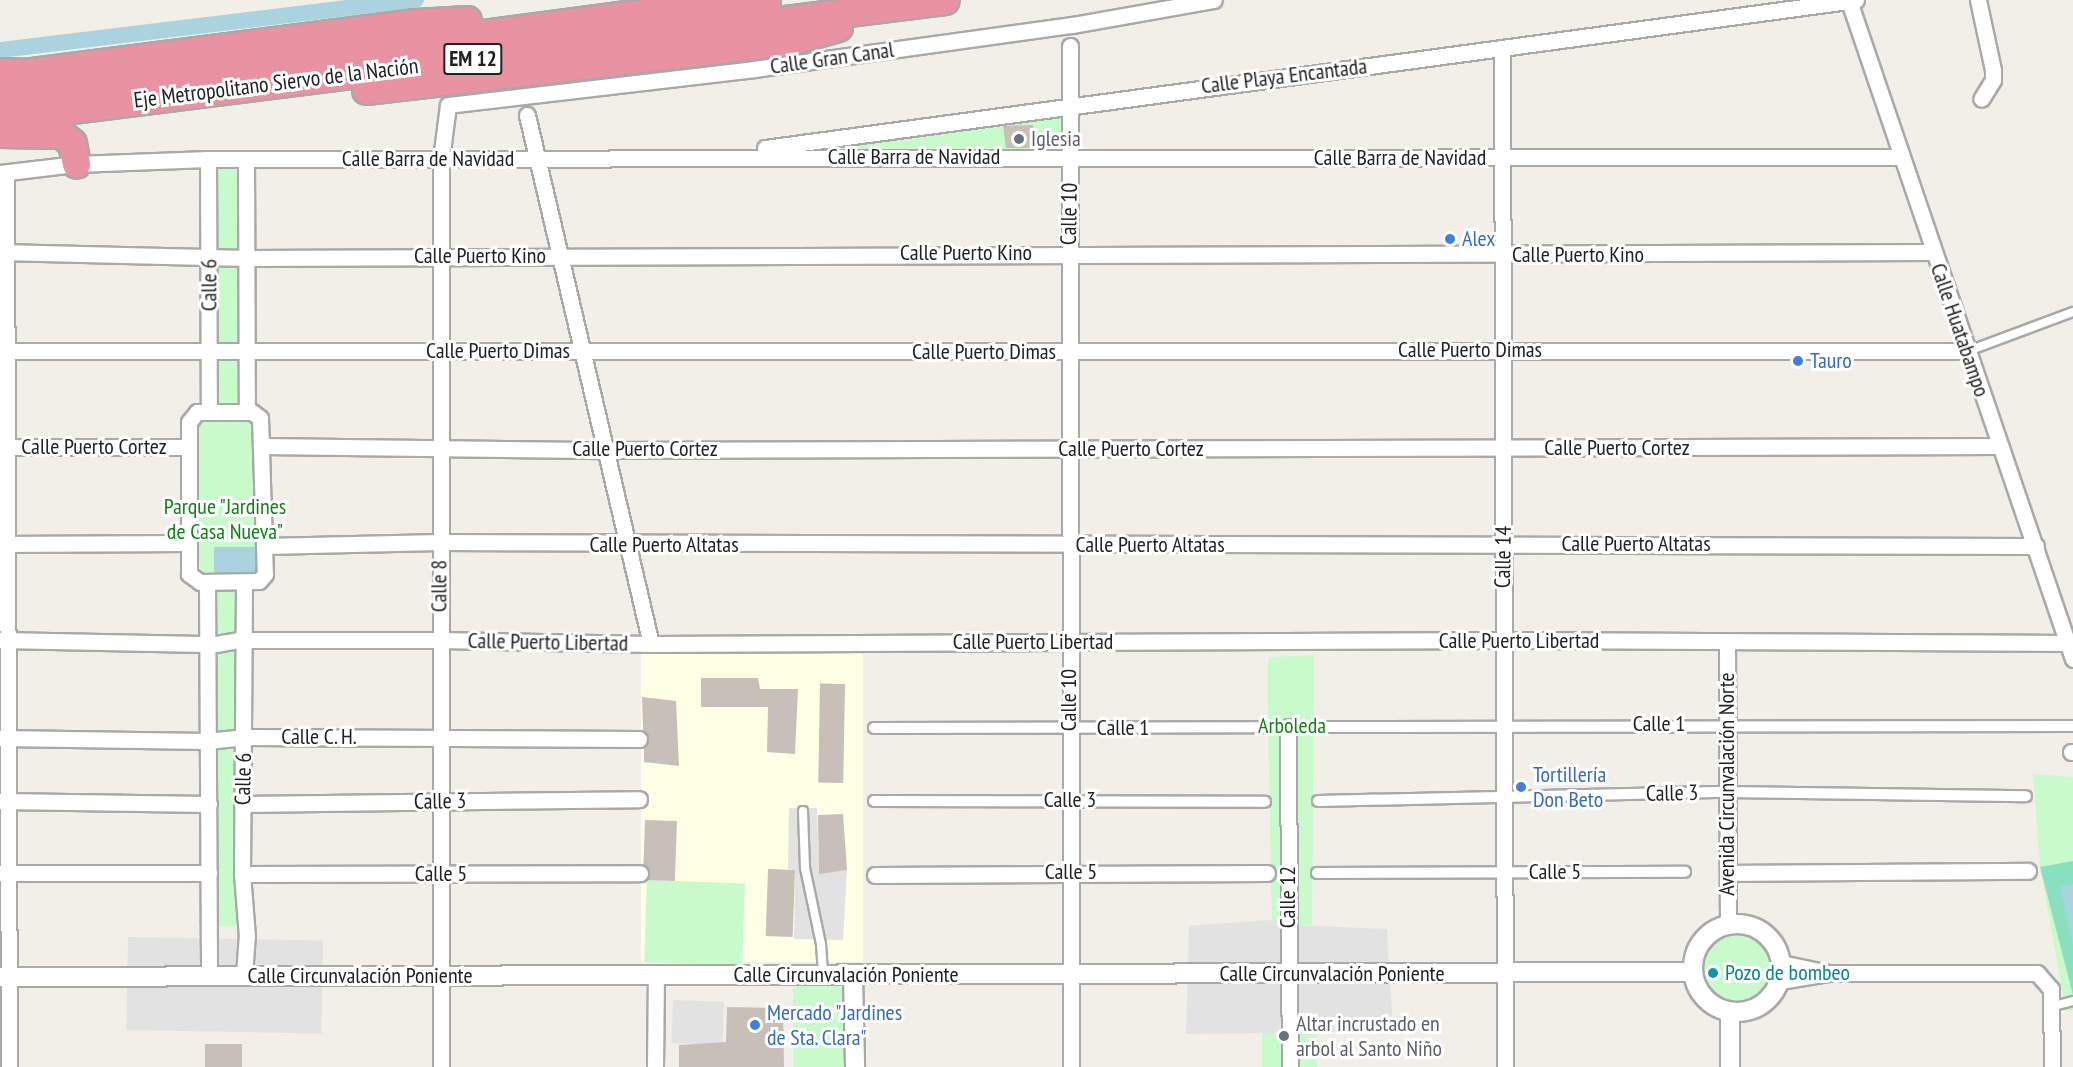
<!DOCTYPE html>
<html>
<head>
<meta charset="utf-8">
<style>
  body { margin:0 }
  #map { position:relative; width:2073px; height:1067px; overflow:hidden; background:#f2efe9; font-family:"PT Sans Narrow",sans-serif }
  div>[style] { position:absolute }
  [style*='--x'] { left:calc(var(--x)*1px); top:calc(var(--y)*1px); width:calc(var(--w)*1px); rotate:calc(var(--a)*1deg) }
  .education>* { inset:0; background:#ffffe5; transform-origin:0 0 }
  .park>* { inset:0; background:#c8facc; transform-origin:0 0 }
  .round { border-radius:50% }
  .pitch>* { inset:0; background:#88e0be }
  .parking>* { inset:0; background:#e2e2e2; transform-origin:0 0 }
  .water>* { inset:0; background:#aad3df; transform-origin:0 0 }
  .canal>* { height:16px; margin:-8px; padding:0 8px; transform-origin:8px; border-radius:8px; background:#aad3df }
  .building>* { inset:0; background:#c7bfb8; transform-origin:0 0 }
  .roads { filter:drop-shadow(2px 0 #a9a9a9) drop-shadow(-2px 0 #a9a9a9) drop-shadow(0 2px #a9a9a9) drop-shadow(0 -2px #a9a9a9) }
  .service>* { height:8px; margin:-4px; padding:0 4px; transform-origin:4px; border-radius:4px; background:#fff }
  .pedestrian>* { height:10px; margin:-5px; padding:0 5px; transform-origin:5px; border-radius:5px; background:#fff }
  .minor>* { height:15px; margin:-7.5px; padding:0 7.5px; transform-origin:7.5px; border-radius:7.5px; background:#fff }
  .tertiary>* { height:18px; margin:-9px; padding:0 9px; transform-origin:9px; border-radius:9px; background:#fff }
  .tertiary>.ring { margin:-9px; padding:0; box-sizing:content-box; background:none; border:18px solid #fff; border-radius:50% }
  .motorway>* { height:27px; margin:-13.5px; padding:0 13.5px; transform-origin:13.5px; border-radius:13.5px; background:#e892a2 }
  .dots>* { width:16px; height:16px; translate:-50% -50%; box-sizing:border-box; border:3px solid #fff; border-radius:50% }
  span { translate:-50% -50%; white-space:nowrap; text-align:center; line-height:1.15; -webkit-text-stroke:6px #fff; paint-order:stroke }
  .shield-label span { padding:2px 4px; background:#fff; border:2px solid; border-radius:4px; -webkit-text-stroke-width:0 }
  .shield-label { font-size:21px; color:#222; font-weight:700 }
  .street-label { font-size:22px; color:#222 }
  .worship-label { font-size:22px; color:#5b616d }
  .left { translate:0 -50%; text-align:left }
  .shop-label { font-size:22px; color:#366cbe }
  .park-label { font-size:22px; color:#0c8416 }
  .culture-label { font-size:22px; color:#0d838f }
</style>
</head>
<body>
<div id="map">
  <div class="education">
    <div style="left:641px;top:654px;width:222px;height:308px"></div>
  </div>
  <div class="park">
    <div style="clip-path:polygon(1069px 108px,1067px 153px,829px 154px,829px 144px)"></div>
    <div style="clip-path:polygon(246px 161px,247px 412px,260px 413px,264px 548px,247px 582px,250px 873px,247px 926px,209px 927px,208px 581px,188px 543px,187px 409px,208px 410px,209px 162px)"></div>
    <div style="clip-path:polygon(1314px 655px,1312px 925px,1291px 925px,1272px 921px,1267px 668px,1269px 657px)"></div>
    <div style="clip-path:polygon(2033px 774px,2073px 777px,2073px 1010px,2066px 1011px,2040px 867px)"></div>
    <div style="left:647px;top:880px;width:98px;height:82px;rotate:2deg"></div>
    <div class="round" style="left:1693px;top:924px;width:88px;height:88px"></div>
    <div style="left:793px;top:982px;width:65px;height:85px"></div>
    <div style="left:1262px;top:1029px;width:55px;height:38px"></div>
  </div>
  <div class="pitch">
    <div style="clip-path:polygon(2073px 861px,2073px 995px,2040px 867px)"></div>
  </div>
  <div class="parking">
    <div style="clip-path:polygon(789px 808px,817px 808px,819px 873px,847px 870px,843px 940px,794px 939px,795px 870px,788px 869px)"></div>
    <div style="clip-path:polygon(1268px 920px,1291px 925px,1387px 929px,1393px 1031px,1186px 1034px,1189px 926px)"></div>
    <div style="left:128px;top:937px;width:195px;height:93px;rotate:1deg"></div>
    <div style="left:673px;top:1000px;width:51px;height:43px;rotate:2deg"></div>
  </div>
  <div class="water">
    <div style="left:214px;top:547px;width:42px;height:27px"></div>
    <div style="clip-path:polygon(2073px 884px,2073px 945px,2060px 887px)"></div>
  </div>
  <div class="canal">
    <div style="--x:0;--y:50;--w:419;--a:-6.9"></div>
  </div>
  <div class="building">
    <div style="clip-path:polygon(1033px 125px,1032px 148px,1006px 148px,1003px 126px)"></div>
    <div style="clip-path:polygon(701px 678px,758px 678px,760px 689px,798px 689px,795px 754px,767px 752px,768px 707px,701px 707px)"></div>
    <div style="left:845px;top:684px;width:99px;height:25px;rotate:91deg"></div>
    <div style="clip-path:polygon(642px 697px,676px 701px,679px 766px,644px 762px,644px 748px,649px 738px,643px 730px)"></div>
    <div style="clip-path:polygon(843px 814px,847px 870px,819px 874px,818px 815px)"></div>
    <div style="left:645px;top:820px;width:32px;height:60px;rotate:2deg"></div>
    <div style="left:768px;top:869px;width:27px;height:67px;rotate:2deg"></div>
    <div style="clip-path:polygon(727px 1007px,783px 1008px,784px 1067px,679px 1067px,679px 1045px,726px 1042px)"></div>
    <div style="left:205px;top:1044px;width:37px;height:23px"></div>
  </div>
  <div class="roads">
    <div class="service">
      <div style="--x:1968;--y:351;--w:112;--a:-20.4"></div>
      <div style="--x:803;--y:811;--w:57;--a:88"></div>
      <div style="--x:805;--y:868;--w:78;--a:78.1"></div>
      <div style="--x:821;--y:944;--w:30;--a:86"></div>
      <div style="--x:2054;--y:1006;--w:20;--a:-15"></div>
    </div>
    <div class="pedestrian">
      <div style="--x:1318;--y:727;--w:755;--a:-0.08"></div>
      <div style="--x:874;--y:728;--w:390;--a:-0.1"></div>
      <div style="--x:874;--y:801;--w:391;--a:0.1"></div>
      <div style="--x:1318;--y:801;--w:409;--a:-1.3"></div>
      <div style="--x:1727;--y:792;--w:299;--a:0.8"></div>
      <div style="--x:1317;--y:873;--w:368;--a:-0.2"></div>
    </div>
    <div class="minor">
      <div style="--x:1978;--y:0;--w:72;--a:77.9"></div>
      <div style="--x:1993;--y:70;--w:10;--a:90"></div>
      <div style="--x:1993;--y:80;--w:22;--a:122"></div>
      <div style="--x:1849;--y:1;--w:695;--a:71.2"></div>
      <div style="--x:1070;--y:46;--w:1021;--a:89.94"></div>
      <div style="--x:1502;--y:48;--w:1019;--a:89.83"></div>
      <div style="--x:527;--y:115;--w:543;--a:76.81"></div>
      <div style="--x:765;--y:148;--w:1101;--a:-7.73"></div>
      <div style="--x:208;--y:159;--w:253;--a:89.8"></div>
      <div style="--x:246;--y:159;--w:253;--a:89.8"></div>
      <div style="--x:0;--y:173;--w:77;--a:-6.8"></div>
      <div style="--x:76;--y:164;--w:132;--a:-2.2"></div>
      <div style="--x:208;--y:159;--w:1693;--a:-0.07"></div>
      <div style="--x:6;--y:173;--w:894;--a:89.81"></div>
      <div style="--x:0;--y:252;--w:247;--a:1.4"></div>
      <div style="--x:247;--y:258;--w:1685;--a:-0.2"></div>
      <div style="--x:0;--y:351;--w:1968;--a:0"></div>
      <div style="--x:197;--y:412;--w:55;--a:0"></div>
      <div style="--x:252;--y:412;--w:10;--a:37"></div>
      <div style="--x:260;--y:418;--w:156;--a:88.2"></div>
      <div style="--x:265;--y:574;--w:9;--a:131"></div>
      <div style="--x:259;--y:581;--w:59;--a:179"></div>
      <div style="--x:200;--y:582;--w:14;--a:-144"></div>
      <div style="--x:189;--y:574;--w:152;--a:-90"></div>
      <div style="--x:189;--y:422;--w:13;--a:-51"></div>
      <div style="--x:263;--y:446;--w:344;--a:0.7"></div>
      <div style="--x:607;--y:450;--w:1393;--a:-0.16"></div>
      <div style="--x:0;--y:447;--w:189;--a:0"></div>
      <div style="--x:0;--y:544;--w:188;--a:-0.3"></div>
      <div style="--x:265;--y:546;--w:174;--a:-1.3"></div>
      <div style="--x:439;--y:542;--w:1597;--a:0.14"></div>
      <div style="--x:207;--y:582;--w:394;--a:89.7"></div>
      <div style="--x:0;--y:640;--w:216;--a:1.1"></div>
      <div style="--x:216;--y:644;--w:22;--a:-10"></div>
      <div style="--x:238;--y:640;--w:202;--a:0"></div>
      <div style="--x:440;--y:640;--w:211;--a:1.1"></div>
      <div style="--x:651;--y:644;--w:851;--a:-0.27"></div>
      <div style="--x:1502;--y:640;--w:565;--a:0.3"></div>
      <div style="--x:1727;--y:644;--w:280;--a:89.8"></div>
      <div style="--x:1288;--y:727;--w:340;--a:89.7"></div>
      <div style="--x:0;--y:738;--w:207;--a:0.8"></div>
      <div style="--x:207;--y:741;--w:36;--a:-6"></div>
      <div style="--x:243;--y:737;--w:396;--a:0.3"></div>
      <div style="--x:2071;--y:752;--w:2;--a:0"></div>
      <div style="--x:0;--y:801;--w:209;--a:0.8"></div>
      <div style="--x:242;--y:804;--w:397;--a:-0.7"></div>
      <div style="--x:0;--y:873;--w:209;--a:0"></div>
      <div style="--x:1728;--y:873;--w:300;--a:-0.4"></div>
      <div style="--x:242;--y:874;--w:398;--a:-0.1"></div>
      <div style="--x:875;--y:875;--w:392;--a:-0.3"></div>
      <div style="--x:1781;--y:963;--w:49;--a:11.8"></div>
      <div style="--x:244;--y:976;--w:39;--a:-86"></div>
      <div style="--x:247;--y:937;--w:63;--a:-94.5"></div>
      <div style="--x:242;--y:874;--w:292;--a:-89.6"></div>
      <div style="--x:1780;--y:981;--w:50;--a:-9.3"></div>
      <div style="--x:1829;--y:973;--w:208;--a:0"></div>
      <div style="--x:2037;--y:973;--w:21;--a:49"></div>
      <div style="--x:2051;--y:989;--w:78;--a:89.3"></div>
      <div style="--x:441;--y:1067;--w:908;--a:-90"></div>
      <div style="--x:441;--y:159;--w:54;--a:-82.6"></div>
      <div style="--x:448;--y:105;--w:308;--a:-6.7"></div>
      <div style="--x:754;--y:69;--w:321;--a:-7.9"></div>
      <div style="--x:1072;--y:25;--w:144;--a:-10"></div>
      <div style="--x:655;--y:1067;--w:92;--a:-89.4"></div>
    </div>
    <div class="tertiary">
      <div class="ring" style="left:1693px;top:924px;width:70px;height:70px"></div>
      <div style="--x:853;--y:976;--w:91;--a:88.7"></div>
      <div style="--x:0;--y:977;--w:1693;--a:-0.17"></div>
      <div style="--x:1730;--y:1012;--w:55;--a:90"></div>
    </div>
    <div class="motorway">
      <div style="--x:0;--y:72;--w:24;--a:2"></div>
      <div style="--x:24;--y:73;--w:394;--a:-7.3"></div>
      <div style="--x:415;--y:23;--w:52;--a:-3.3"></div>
      <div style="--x:366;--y:90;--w:426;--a:-6.6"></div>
      <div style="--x:789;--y:41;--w:51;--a:-15.9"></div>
      <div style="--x:0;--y:98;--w:623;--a:-7.56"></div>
      <div style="--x:618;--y:16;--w:149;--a:-6.2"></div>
      <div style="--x:0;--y:118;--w:952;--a:-7.12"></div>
      <div style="--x:0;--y:133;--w:61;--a:0.9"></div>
      <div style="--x:61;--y:134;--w:14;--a:39"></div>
      <div style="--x:72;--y:143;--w:21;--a:79"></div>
    </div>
  </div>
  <div class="dots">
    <div style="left:1019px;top:139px;background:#6b7280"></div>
    <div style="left:1450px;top:239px;background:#3f7fe0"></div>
    <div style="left:1798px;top:361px;background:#3f7fe0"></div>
    <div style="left:1521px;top:787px;background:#3f7fe0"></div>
    <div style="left:1713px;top:973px;background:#0f9aa8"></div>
    <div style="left:755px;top:1025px;background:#3f7fe0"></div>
    <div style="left:1284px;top:1036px;background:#6b7280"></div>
  </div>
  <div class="shield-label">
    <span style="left:473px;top:59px">EM 12</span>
  </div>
  <div class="street-label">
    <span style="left:832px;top:58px;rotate:-8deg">Calle Gran Canal</span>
    <span style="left:1284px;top:76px;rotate:-7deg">Calle Playa Encantada</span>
    <span style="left:276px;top:83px;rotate:-7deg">Eje Metropolitano Siervo de la Nación</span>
    <span style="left:914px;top:157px">Calle Barra de Navidad</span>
    <span style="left:1400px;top:158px">Calle Barra de Navidad</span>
    <span style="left:428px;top:159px">Calle Barra de Navidad</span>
    <span style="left:1069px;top:214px;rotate:-89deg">Calle 10</span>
    <span style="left:966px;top:253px">Calle Puerto Kino</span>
    <span style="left:1578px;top:255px">Calle Puerto Kino</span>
    <span style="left:480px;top:256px">Calle Puerto Kino</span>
    <span style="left:209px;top:285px;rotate:-90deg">Calle 6</span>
    <span style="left:1960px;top:330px;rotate:71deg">Calle Huatabampo</span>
    <span style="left:1470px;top:350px">Calle Puerto Dimas</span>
    <span style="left:498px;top:351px">Calle Puerto Dimas</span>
    <span style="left:984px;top:352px">Calle Puerto Dimas</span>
    <span style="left:94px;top:447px">Calle Puerto Cortez</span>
    <span style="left:1617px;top:448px">Calle Puerto Cortez</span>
    <span style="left:645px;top:449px">Calle Puerto Cortez</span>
    <span style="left:1131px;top:449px">Calle Puerto Cortez</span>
    <span style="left:1636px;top:544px">Calle Puerto Altatas</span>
    <span style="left:664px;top:545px">Calle Puerto Altatas</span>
    <span style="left:1150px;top:545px">Calle Puerto Altatas</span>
    <span style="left:1503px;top:557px;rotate:-89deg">Calle 14</span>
    <span style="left:439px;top:586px;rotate:-90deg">Calle 8</span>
    <span style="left:1519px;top:641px">Calle Puerto Libertad</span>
    <span style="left:548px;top:642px;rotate:1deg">Calle Puerto Libertad</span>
    <span style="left:1033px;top:642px">Calle Puerto Libertad</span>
    <span style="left:1069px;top:700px;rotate:-90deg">Calle 10</span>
    <span style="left:1659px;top:724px">Calle 1</span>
    <span style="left:1123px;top:728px">Calle 1</span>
    <span style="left:319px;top:737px">Calle C. H.</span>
    <span style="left:243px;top:779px;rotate:-89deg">Calle 6</span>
    <span style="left:1727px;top:784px;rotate:-90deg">Avenida Circunvalación Norte</span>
    <span style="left:1672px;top:793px;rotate:-1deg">Calle 3</span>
    <span style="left:1070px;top:800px">Calle 3</span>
    <span style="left:440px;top:801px;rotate:-1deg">Calle 3</span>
    <span style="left:1071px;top:872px">Calle 5</span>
    <span style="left:1555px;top:872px">Calle 5</span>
    <span style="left:441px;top:874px">Calle 5</span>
    <span style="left:1288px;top:897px;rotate:-90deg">Calle 12</span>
    <span style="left:1332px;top:974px">Calle Circunvalación Poniente</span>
    <span style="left:846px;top:975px">Calle Circunvalación Poniente</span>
    <span style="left:360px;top:976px">Calle Circunvalación Poniente</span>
  </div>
  <div class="worship-label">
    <span class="left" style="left:1031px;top:139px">Iglesia</span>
    <span class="left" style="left:1296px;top:1036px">Altar incrustado en<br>arbol al Santo Niño</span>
  </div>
  <div class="shop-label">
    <span class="left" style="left:1462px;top:239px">Alex</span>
    <span class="left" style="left:1810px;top:361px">Tauro</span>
    <span class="left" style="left:1533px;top:787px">Tortillería<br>Don Beto</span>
    <span class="left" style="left:767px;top:1025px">Mercado "Jardines<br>de Sta. Clara"</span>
  </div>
  <div class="park-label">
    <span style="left:225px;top:519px">Parque "Jardines<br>de Casa Nueva"</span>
    <span style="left:1292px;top:726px">Arboleda</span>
  </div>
  <div class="culture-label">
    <span class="left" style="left:1725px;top:973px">Pozo de bombeo</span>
  </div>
</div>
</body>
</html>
